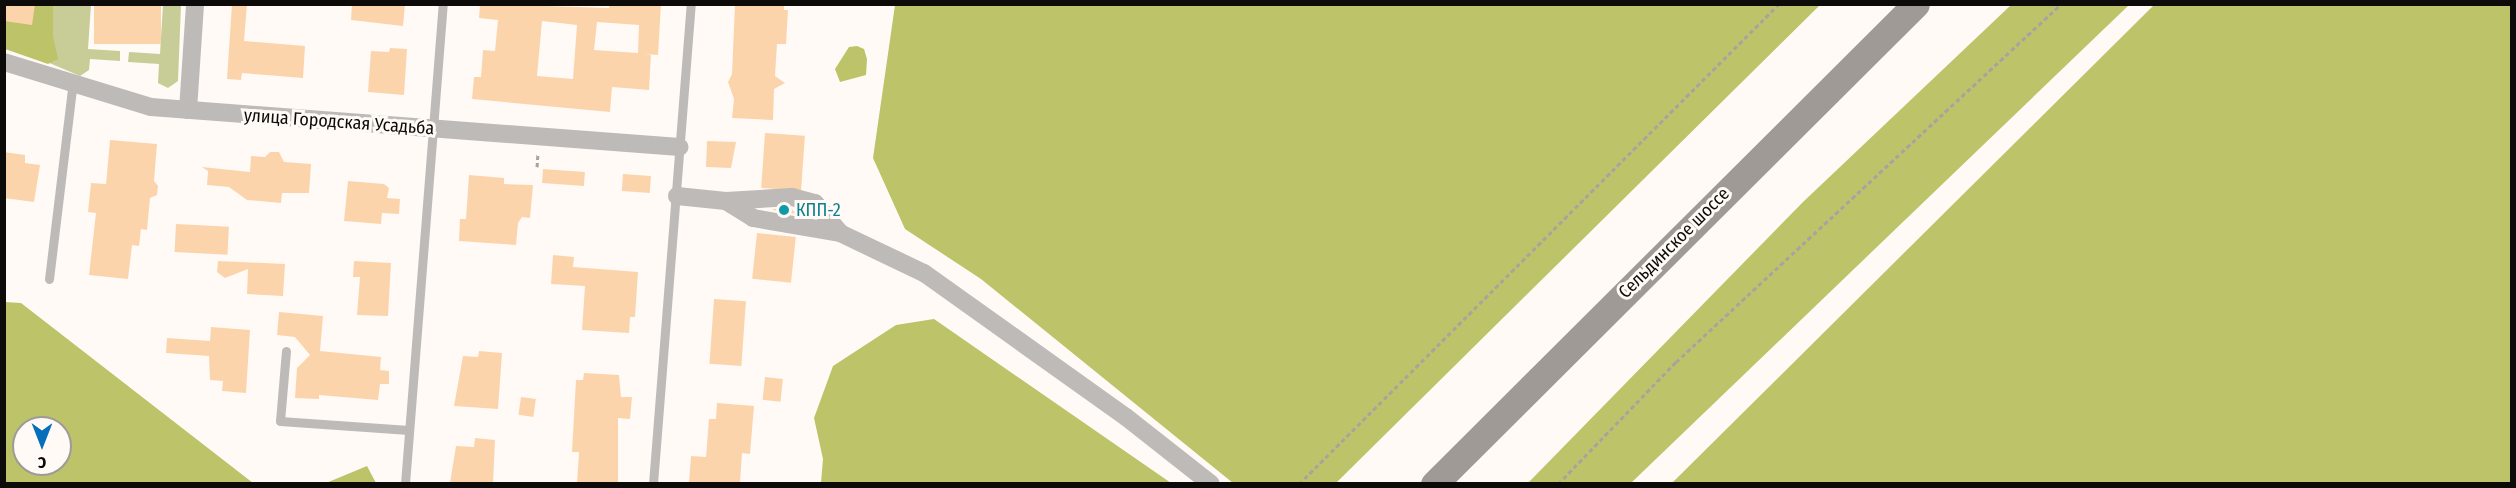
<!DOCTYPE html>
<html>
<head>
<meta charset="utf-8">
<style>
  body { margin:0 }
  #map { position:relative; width:2516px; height:488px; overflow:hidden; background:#fffaf6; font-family:"Fira Sans Condensed",sans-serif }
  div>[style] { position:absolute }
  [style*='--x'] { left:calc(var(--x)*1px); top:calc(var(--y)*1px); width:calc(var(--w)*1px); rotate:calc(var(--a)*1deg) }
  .green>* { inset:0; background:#c8cd98 }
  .forest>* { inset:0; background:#bcc368 }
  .building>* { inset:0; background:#fcd4ac; transform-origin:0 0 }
  .path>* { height:3px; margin-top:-1.5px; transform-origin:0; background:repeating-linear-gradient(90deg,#a7a3a0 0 4.5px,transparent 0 7.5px) }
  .service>* { height:9px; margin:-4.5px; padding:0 4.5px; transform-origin:4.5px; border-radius:4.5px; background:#bebab8 }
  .minor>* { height:18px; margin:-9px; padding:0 9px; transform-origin:9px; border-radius:9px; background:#bebab8 }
  .secondary>* { height:27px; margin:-13.5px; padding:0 13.5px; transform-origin:13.5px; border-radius:13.5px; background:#a09a97 }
  .dots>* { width:16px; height:16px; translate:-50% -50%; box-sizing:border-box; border:3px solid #fffaf6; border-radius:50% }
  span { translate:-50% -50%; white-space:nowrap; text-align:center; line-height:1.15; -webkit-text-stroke:6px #fffaf6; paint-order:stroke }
  .street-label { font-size:18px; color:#0d0b09 }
  .culture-label { font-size:18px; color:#0d838f }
  .left { translate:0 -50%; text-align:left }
  .frame { position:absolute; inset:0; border:6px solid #0d0b09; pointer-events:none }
  .north { position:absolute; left:12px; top:416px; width:60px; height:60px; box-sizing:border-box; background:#fffaf6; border:2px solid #9e9a97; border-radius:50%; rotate:180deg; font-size:16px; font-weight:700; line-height:24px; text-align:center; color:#0d0b09 }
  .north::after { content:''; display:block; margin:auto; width:21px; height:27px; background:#056fbb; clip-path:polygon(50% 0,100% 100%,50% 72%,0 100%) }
</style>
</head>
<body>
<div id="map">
  <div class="green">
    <div style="clip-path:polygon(39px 5px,91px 5px,88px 49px,120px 51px,120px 61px,90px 59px,89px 70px,80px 76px,33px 56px)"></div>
    <div style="clip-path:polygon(163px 5px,181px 5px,178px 81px,168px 88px,158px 83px,159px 64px,128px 62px,129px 52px,160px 54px)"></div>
  </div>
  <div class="forest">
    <div style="clip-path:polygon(5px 5px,53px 5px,53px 36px,58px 59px,48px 64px,5px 49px)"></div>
    <div style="clip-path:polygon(895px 5px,895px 4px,1820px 5px,1335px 484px,1233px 483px,981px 279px,905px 229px,873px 158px)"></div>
    <div style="clip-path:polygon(2011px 5px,2129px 5px,1631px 483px,1528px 483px,1803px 202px)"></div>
    <div style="clip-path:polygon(2154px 5px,2511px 5px,2511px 483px,1672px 483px)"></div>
    <div style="clip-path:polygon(857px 46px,864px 49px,867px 59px,866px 75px,840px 82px,835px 69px,849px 47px)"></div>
    <div style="clip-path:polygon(evenodd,4px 302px,21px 303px,253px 483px,5px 483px,4px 302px,24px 428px,60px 428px,60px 464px,24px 464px,24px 428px)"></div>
    <div style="clip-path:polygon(934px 319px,1171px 483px,821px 483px,823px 459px,814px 418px,833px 366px,896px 325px)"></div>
    <div style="clip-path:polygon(367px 466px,376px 483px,326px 483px)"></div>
  </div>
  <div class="building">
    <div style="clip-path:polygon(4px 4px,35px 4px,32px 25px,4px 21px)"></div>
    <div style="left:94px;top:4px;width:67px;height:40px"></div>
    <div style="clip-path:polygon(232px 4px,247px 4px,244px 41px,305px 46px,303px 78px,242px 73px,241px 80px,227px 79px)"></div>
    <div style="clip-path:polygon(352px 4px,405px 4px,403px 26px,351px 20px)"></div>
    <div style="clip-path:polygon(evenodd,480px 4px,609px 8px,609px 4px,661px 4px,658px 55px,644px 54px,651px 54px,649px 90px,612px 87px,610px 112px,472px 99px,474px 77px,481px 77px,483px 50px,495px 51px,498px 20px,479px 18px,480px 4px,542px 21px,577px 25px,573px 79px,537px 76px,542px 21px,480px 4px,597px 22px,639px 25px,638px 53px,594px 50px,597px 22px)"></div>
    <div style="clip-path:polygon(735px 4px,784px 4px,784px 10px,788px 10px,786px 44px,777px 44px,775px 76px,785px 83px,774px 89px,773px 120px,732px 118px,734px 99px,728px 82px,732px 74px)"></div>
    <div style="clip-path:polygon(390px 48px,407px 49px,404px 95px,368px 92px,371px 51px,389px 52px)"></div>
    <div style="left:765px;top:133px;width:40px;height:55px;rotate:4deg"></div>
    <div style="clip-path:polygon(110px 140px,157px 144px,154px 181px,158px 186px,157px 195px,150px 198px,147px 230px,141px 229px,139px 246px,132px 245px,128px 279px,89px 275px,96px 213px,88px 212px,91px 183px,106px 184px)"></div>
    <div style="clip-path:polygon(707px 141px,736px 142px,731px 168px,706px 167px)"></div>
    <div style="clip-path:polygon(4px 152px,25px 155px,25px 163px,40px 165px,34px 202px,4px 198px)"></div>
    <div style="clip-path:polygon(270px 152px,279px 152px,284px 162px,311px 164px,309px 193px,282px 193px,281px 203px,247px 200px,229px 187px,207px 185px,208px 171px,202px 167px,250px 172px,251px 156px,265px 157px)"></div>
    <div style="left:543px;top:169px;width:42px;height:14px;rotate:4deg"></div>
    <div style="left:623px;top:174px;width:28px;height:17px;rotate:4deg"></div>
    <div style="clip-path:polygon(469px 175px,504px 178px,504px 184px,533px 185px,530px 218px,522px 217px,518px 223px,516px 245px,459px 241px,460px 219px,466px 219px)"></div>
    <div style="clip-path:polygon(348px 181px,384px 184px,389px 188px,387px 198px,400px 199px,399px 214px,382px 213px,381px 224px,344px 221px)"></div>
    <div style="clip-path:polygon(791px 208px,796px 214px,773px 210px,773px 209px)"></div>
    <div style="left:176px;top:224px;width:53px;height:28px;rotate:3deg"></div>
    <div style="left:757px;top:233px;width:39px;height:46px;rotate:6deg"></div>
    <div style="clip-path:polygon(553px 255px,574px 257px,573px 267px,638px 272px,635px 317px,630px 317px,629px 333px,582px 330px,585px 286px,551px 284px)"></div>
    <div style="clip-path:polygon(218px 261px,285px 264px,283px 296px,247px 294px,248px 269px,225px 278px,217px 272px)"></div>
    <div style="clip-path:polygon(354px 261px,391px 263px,388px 316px,357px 315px,360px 277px,353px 277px)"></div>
    <div style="left:714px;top:299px;width:32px;height:65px;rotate:4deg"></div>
    <div style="clip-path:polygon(279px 312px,323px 316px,320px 351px,381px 357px,380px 370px,389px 371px,389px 384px,380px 384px,378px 400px,319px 395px,319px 399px,295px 398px,297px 368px,310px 355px,295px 337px,277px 335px)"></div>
    <div style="clip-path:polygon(211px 327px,250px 330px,246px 393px,222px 391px,223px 381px,210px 380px,209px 356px,166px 353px,167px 338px,210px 341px)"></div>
    <div style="clip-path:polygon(479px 351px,502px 353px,498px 409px,454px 406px,463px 356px,478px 357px)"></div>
    <div style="clip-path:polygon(584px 373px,619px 375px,621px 397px,632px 397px,630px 419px,618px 418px,618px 483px,577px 483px,579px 452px,572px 452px,576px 380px,583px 380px)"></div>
    <div style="left:765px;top:377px;width:18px;height:23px;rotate:6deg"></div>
    <div style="left:521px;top:397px;width:15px;height:18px;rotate:8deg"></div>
    <div style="clip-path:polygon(717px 403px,754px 406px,750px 454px,742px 453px,740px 483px,689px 483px,691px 456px,706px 457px,709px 419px,716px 419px)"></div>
    <div style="clip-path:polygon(475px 438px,495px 440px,493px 483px,450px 483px,456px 446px,474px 447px)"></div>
  </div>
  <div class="path">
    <div style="--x:537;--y:167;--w:13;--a:-86"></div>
    <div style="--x:1299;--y:484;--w:679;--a:-45"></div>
    <div style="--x:1558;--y:484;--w:170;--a:-46"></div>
    <div style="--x:1676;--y:362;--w:526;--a:-42.92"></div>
  </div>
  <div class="service">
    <div style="--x:49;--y:279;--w:198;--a:-83.1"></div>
    <div style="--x:286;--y:351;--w:70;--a:94.9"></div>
    <div style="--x:280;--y:421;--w:129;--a:4"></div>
    <div style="--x:405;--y:484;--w:482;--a:-85.5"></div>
    <div style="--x:653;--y:484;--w:482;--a:-85.5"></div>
  </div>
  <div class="minor">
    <div style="--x:4;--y:62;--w:154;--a:17"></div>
    <div style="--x:151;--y:107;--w:530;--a:4.33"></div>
    <div style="--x:188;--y:110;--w:106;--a:-86.2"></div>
    <div style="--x:677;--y:196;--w:49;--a:5.8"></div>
    <div style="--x:726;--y:201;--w:66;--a:-3.5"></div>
    <div style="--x:792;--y:197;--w:24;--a:15"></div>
    <div style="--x:815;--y:203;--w:39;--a:50"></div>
    <div style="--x:840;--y:233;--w:93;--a:25.5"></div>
    <div style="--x:924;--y:273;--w:248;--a:35.5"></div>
    <div style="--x:1126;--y:417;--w:108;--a:38.2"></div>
    <div style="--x:726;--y:201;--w:32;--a:32"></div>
    <div style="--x:753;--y:218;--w:88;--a:9.8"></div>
  </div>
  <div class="secondary">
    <div style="--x:1434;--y:484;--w:680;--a:-44.88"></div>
  </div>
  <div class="dots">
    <div style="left:784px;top:210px;background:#0f9aa8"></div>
  </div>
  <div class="street-label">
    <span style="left:339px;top:122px;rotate:4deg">улица Городская Усадьба</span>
    <span style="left:1674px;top:243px;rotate:-45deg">Сельдинское шоссе</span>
  </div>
  <div class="culture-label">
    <span class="left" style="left:796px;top:210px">КПП-2</span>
  </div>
  <div class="frame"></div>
  <div class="north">С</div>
</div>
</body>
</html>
